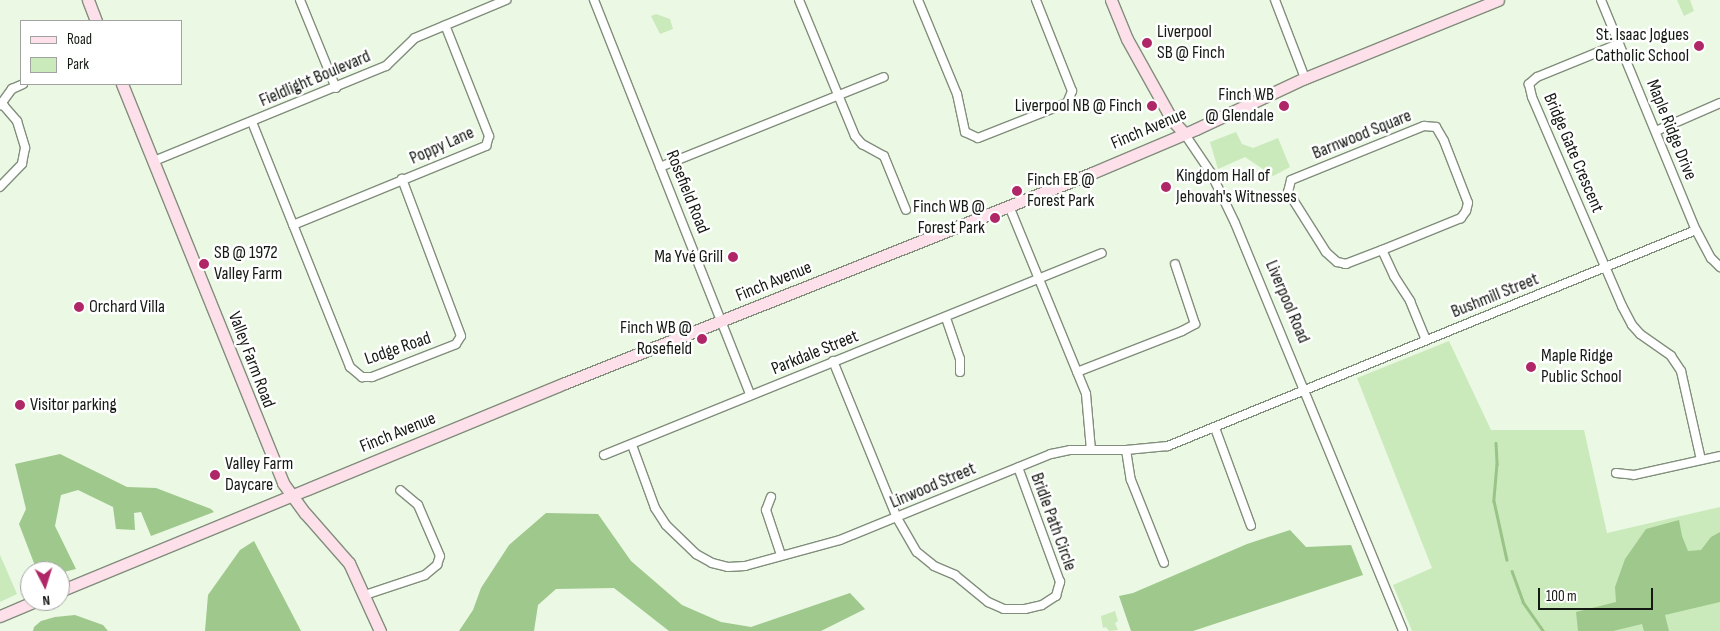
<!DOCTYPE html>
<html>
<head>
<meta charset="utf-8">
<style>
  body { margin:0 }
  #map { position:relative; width:1720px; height:631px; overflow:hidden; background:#eaf8e4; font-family:"Sofia Sans Condensed",sans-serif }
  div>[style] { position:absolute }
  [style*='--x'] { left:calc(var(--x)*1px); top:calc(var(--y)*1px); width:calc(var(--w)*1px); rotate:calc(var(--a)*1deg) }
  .green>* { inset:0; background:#caeabb }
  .forest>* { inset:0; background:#9fc88c }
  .stream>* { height:2.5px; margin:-1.25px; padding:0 1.25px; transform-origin:1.25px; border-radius:1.25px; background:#9ac387 }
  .roads { filter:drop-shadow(1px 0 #828e7c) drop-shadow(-1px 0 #828e7c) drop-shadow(0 1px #828e7c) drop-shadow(0 -1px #828e7c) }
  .street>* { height:8px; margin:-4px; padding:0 4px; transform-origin:4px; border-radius:4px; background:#fff }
  .secondary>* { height:11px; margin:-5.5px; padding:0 5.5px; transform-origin:5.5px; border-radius:5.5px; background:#fee0ea }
  .dots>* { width:14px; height:14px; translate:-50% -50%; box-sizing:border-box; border:2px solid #fff; border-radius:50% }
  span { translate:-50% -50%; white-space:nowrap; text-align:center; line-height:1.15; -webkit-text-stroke:5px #fff; paint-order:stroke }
  .poi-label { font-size:18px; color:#151913 }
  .left { translate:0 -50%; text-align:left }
  .right { translate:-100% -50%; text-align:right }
  .street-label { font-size:18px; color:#151913 }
  .legend { position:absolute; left:20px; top:20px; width:162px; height:65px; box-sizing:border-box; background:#fff; border:1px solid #a1a3a1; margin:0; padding:6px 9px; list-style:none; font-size:15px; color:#151913 }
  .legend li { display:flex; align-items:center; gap:10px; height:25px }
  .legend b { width:25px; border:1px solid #a1a3a1 }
  .north { position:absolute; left:20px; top:561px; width:50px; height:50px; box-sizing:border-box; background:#fff; border:1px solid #a1a3a1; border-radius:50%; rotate:175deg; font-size:14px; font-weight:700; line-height:20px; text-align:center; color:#151913 }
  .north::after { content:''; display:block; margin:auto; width:18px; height:22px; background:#b02767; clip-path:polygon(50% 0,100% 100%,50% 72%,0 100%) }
  .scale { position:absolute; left:1538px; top:588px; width:115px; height:22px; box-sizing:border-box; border:2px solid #151913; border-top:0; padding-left:6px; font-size:15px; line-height:18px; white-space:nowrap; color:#151913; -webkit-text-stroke:4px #fff; paint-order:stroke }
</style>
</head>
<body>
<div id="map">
  <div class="green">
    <div style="clip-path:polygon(1677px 0,1690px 0,1694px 11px,1684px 16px)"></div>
    <div style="clip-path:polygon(656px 14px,670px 19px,673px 29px,660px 34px,651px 16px)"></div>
    <div style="clip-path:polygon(1236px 132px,1242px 144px,1253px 148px,1278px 138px,1290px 167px,1273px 176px,1245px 157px,1218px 169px,1210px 142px)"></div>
    <div style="clip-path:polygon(1449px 341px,1491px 430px,1584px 430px,1607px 533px,1720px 507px,1720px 631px,1412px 631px,1393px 585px,1432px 568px,1357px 378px)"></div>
    <div style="clip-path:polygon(0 555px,17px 594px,0 602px)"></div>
    <div style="clip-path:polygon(1115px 611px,1118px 621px,1115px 623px,1118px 630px,1109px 631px,1106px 627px,1103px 628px,1101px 616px)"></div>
  </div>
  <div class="forest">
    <div style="clip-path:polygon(60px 454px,127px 487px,156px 488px,211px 509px,214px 512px,151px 536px,141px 512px,134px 513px,135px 530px,116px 529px,113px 507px,78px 490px,61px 495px,55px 526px,76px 569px,60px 573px,60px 571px,37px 571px,19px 524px,26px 509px,15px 464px)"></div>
    <div style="clip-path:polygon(546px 513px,598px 514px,631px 561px,682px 605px,721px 622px,751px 627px,850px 593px,865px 609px,821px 631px,669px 631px,614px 588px,556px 589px,538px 605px,534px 631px,459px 631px,473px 610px,481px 588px,509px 545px)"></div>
    <div style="clip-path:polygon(1679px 520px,1682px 536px,1688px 551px,1701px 550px,1711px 537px,1720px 532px,1720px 602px,1665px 615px,1669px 631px,1644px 631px,1642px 624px,1613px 631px,1578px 631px,1576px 612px,1616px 602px,1615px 587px,1625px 559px,1646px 529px)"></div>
    <div style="clip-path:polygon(1290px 530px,1306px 547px,1351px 545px,1363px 575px,1193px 631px,1131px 631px,1119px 596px,1133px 593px,1247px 544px)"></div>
    <div style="clip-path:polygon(254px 541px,301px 631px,205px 631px,208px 595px,240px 550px)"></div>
    <div style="clip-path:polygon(75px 615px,103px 625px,108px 631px,33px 631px,34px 627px,41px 621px,55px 617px)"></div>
  </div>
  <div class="stream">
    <div style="--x:1496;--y:443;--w:21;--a:87"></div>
    <div style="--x:1497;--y:464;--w:37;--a:95"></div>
    <div style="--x:1494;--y:501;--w:60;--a:77.6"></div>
    <div style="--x:1512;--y:571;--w:33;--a:70"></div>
    <div style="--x:1523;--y:602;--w:35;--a:55"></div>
  </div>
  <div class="roads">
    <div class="street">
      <div style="--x:300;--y:0;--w:95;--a:67.8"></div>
      <div style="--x:594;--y:0;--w:425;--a:68.4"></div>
      <div style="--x:799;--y:0;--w:147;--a:67.6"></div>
      <div style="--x:855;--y:136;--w:11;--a:49"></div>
      <div style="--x:862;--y:144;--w:25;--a:29"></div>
      <div style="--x:884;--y:156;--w:58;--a:67.8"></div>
      <div style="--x:918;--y:0;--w:102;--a:67.5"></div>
      <div style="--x:957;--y:94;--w:39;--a:78"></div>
      <div style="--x:965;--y:132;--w:14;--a:25"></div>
      <div style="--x:978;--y:138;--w:96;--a:-21.5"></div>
      <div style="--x:1067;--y:103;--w:13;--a:-67"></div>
      <div style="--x:1072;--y:91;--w:98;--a:-111.6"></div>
      <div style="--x:1275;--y:0;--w:84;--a:69"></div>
      <div style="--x:1601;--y:0;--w:249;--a:67.6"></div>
      <div style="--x:1696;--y:230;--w:32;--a:62"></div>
      <div style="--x:1711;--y:258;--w:13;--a:45"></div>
      <div style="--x:1618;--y:44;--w:87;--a:157.8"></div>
      <div style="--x:1537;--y:77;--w:11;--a:139"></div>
      <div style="--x:1529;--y:84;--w:13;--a:77"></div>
      <div style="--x:1532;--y:97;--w:228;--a:66.7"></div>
      <div style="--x:1622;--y:306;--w:21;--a:62"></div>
      <div style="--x:1632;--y:325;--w:12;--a:48"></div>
      <div style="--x:1640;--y:334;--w:38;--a:35"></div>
      <div style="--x:1671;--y:356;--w:18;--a:56"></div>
      <div style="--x:1681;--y:371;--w:91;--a:77.3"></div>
      <div style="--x:1;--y:104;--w:19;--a:-54"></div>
      <div style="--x:12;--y:89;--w:12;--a:-24"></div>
      <div style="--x:0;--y:105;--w:4;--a:14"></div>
      <div style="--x:4;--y:106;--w:20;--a:49"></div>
      <div style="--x:17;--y:121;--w:28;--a:73"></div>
      <div style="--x:25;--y:148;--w:16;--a:101"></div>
      <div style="--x:22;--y:164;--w:32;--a:134"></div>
      <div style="--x:252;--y:122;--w:264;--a:68.2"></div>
      <div style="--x:350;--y:367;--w:16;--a:40"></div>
      <div style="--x:362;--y:377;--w:10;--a:0"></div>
      <div style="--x:372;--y:377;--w:90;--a:-21.4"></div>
      <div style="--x:456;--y:344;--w:9;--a:-58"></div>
      <div style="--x:461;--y:336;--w:168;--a:-110.6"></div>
      <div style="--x:1424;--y:126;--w:12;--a:5"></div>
      <div style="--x:1436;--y:127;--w:16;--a:60"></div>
      <div style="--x:1444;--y:141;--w:66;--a:68.8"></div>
      <div style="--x:1468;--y:203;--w:8;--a:104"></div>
      <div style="--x:1466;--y:211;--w:9;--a:126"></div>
      <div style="--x:1461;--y:218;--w:85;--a:157.9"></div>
      <div style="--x:1382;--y:250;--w:39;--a:159"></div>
      <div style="--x:1346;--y:264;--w:9;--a:-167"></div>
      <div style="--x:1337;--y:262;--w:15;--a:-138"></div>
      <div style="--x:1326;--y:252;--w:71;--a:-122.3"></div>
      <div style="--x:1288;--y:192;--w:12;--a:-76"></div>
      <div style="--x:1291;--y:180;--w:144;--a:-22.1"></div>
      <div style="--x:1656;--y:131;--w:70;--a:-23.6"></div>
      <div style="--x:1184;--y:133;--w:48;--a:56"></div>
      <div style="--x:1211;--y:173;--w:55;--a:64.4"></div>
      <div style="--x:1235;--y:223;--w:441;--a:67.6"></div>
      <div style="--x:154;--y:161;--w:251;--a:-22.3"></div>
      <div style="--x:386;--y:66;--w:40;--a:-44"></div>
      <div style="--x:415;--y:38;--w:99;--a:-22.7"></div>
      <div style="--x:660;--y:167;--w:241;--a:-21.9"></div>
      <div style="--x:1009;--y:206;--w:203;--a:67.7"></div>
      <div style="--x:1086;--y:394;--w:56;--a:84.9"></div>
      <div style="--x:293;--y:225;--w:209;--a:-22.3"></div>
      <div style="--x:486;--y:146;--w:10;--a:-73"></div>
      <div style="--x:489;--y:136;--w:119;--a:-111.6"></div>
      <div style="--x:1382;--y:250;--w:29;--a:65"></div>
      <div style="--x:1394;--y:276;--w:30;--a:57"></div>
      <div style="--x:1410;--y:301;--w:42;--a:67.7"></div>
      <div style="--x:946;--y:318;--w:43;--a:71.1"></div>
      <div style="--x:960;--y:359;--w:13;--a:90"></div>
      <div style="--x:833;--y:361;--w:170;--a:67.8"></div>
      <div style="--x:897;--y:518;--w:39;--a:60"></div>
      <div style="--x:917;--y:552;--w:22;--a:39"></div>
      <div style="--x:934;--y:566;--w:23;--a:23"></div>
      <div style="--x:955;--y:575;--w:43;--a:39.3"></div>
      <div style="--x:988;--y:602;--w:17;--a:24"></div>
      <div style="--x:1004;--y:609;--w:21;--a:0"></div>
      <div style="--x:1025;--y:609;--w:17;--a:-13"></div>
      <div style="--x:1042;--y:605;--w:17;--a:-33"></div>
      <div style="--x:1056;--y:596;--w:15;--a:-74"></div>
      <div style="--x:1060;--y:582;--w:122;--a:-110.1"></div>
      <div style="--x:1077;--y:372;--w:113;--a:-21.3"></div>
      <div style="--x:1182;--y:331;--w:15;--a:-28"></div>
      <div style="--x:1195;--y:324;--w:63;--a:-108.4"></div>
      <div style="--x:1215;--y:428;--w:104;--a:69.8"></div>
      <div style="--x:632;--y:445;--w:67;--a:69.9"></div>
      <div style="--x:655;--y:508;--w:20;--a:57"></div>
      <div style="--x:666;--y:525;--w:42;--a:44"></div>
      <div style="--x:696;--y:554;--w:18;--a:29"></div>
      <div style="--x:712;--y:563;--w:16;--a:14"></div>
      <div style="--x:728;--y:567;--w:17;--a:-3"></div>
      <div style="--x:745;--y:566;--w:98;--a:-15.3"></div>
      <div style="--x:840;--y:540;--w:228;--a:-22.2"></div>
      <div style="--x:1051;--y:454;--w:19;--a:-12"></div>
      <div style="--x:1070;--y:450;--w:56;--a:0"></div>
      <div style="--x:1126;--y:450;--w:42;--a:-5.4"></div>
      <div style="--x:1168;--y:446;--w:570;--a:-22.25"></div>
      <div style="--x:1126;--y:450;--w:30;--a:81"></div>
      <div style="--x:1131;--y:480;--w:89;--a:68.3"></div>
      <div style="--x:604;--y:455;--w:537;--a:-22.08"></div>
      <div style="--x:1616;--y:473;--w:18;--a:6"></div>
      <div style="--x:1634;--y:475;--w:88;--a:-12.5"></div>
      <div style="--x:771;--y:497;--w:14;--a:111"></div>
      <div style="--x:766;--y:510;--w:47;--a:71.6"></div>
      <div style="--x:365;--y:595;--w:63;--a:-18.4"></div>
      <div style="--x:425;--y:575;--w:16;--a:-40"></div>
      <div style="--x:437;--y:565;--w:9;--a:-72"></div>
      <div style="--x:440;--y:556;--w:56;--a:-113.3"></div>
      <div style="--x:418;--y:505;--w:23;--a:-140"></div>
    </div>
    <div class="secondary">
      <div style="--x:88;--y:0;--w:22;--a:69"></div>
      <div style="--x:1111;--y:0;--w:42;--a:67.7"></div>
      <div style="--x:1127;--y:39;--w:93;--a:60.9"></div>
      <div style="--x:1172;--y:120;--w:18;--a:47"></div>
      <div style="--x:122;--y:84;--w:430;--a:68"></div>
      <div style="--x:283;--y:483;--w:37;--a:54"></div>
      <div style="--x:305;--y:513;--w:67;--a:48.7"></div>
      <div style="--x:349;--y:563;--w:75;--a:65.5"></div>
      <div style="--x:60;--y:591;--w:546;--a:-22.39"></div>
      <div style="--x:565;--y:383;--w:567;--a:-21.73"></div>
      <div style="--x:1092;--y:173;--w:113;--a:-22.9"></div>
      <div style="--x:1196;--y:129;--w:120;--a:-25.1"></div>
      <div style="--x:1305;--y:78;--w:208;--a:-22"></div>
      <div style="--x:0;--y:616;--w:39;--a:-23"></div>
    </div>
  </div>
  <div class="dots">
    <div style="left:1147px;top:43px;background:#b02767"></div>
    <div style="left:1699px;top:46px;background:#b02767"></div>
    <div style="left:1152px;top:106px;background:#b02767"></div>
    <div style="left:1284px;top:106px;background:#b02767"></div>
    <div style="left:1166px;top:187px;background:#b02767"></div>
    <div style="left:1017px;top:191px;background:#b02767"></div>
    <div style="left:995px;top:218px;background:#b02767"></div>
    <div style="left:733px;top:257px;background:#b02767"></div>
    <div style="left:204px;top:264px;background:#b02767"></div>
    <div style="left:79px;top:307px;background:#b02767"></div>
    <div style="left:702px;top:339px;background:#b02767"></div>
    <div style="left:1531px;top:367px;background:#b02767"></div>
    <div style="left:20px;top:405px;background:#b02767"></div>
    <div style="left:215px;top:475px;background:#b02767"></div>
  </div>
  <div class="poi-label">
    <span class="left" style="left:1157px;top:43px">Liverpool<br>SB @ Finch</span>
    <span class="right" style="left:1689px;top:46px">St. Isaac Jogues<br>Catholic School</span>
    <span class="right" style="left:1274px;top:106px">Finch WB<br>@ Glendale</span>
    <span class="right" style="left:1142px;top:106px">Liverpool NB @ Finch</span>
    <span class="left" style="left:1176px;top:187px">Kingdom Hall of<br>Jehovah's Witnesses</span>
    <span class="left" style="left:1027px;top:191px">Finch EB @<br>Forest Park</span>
    <span class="right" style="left:985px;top:218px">Finch WB @<br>Forest Park</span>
    <span class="left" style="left:214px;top:264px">SB @ 1972<br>Valley Farm</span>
    <span class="right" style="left:723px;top:257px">Ma Yvé Grill</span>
    <span class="left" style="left:89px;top:307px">Orchard Villa</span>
    <span class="right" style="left:692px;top:339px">Finch WB @<br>Rosefield</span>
    <span class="left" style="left:1541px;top:367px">Maple Ridge<br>Public School</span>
    <span class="left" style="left:30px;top:405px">Visitor parking</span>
    <span class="left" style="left:225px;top:475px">Valley Farm<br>Daycare</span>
  </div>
  <div class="street-label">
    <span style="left:315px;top:79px;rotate:-23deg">Fieldlight Boulevard</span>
    <span style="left:1149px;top:129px;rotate:-23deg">Finch Avenue</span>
    <span style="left:1671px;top:130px;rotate:68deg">Maple Ridge Drive</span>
    <span style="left:1362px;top:135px;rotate:-22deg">Barnwood Square</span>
    <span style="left:442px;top:146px;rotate:-24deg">Poppy Lane</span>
    <span style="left:1573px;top:153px;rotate:67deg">Bridge Gate Crescent</span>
    <span style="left:687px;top:192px;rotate:68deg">Rosefield Road</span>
    <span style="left:774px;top:282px;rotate:-22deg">Finch Avenue</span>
    <span style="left:1495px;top:296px;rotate:-22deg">Bushmill Street</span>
    <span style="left:1287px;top:302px;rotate:67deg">Liverpool Road</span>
    <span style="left:398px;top:349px;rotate:-19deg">Lodge Road</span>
    <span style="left:815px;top:353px;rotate:-22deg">Parkdale Street</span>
    <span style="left:251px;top:360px;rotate:69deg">Valley Farm Road</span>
    <span style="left:398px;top:433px;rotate:-22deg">Finch Avenue</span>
    <span style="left:933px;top:486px;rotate:-23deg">Linwood Street</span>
    <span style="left:1053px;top:522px;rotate:70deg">Bridle Path Circle</span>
  </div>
  <ul class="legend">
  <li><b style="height:6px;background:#fee0ea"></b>Road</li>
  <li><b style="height:14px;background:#caeabb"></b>Park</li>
  </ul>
  <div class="north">N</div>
  <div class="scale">100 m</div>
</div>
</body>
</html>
